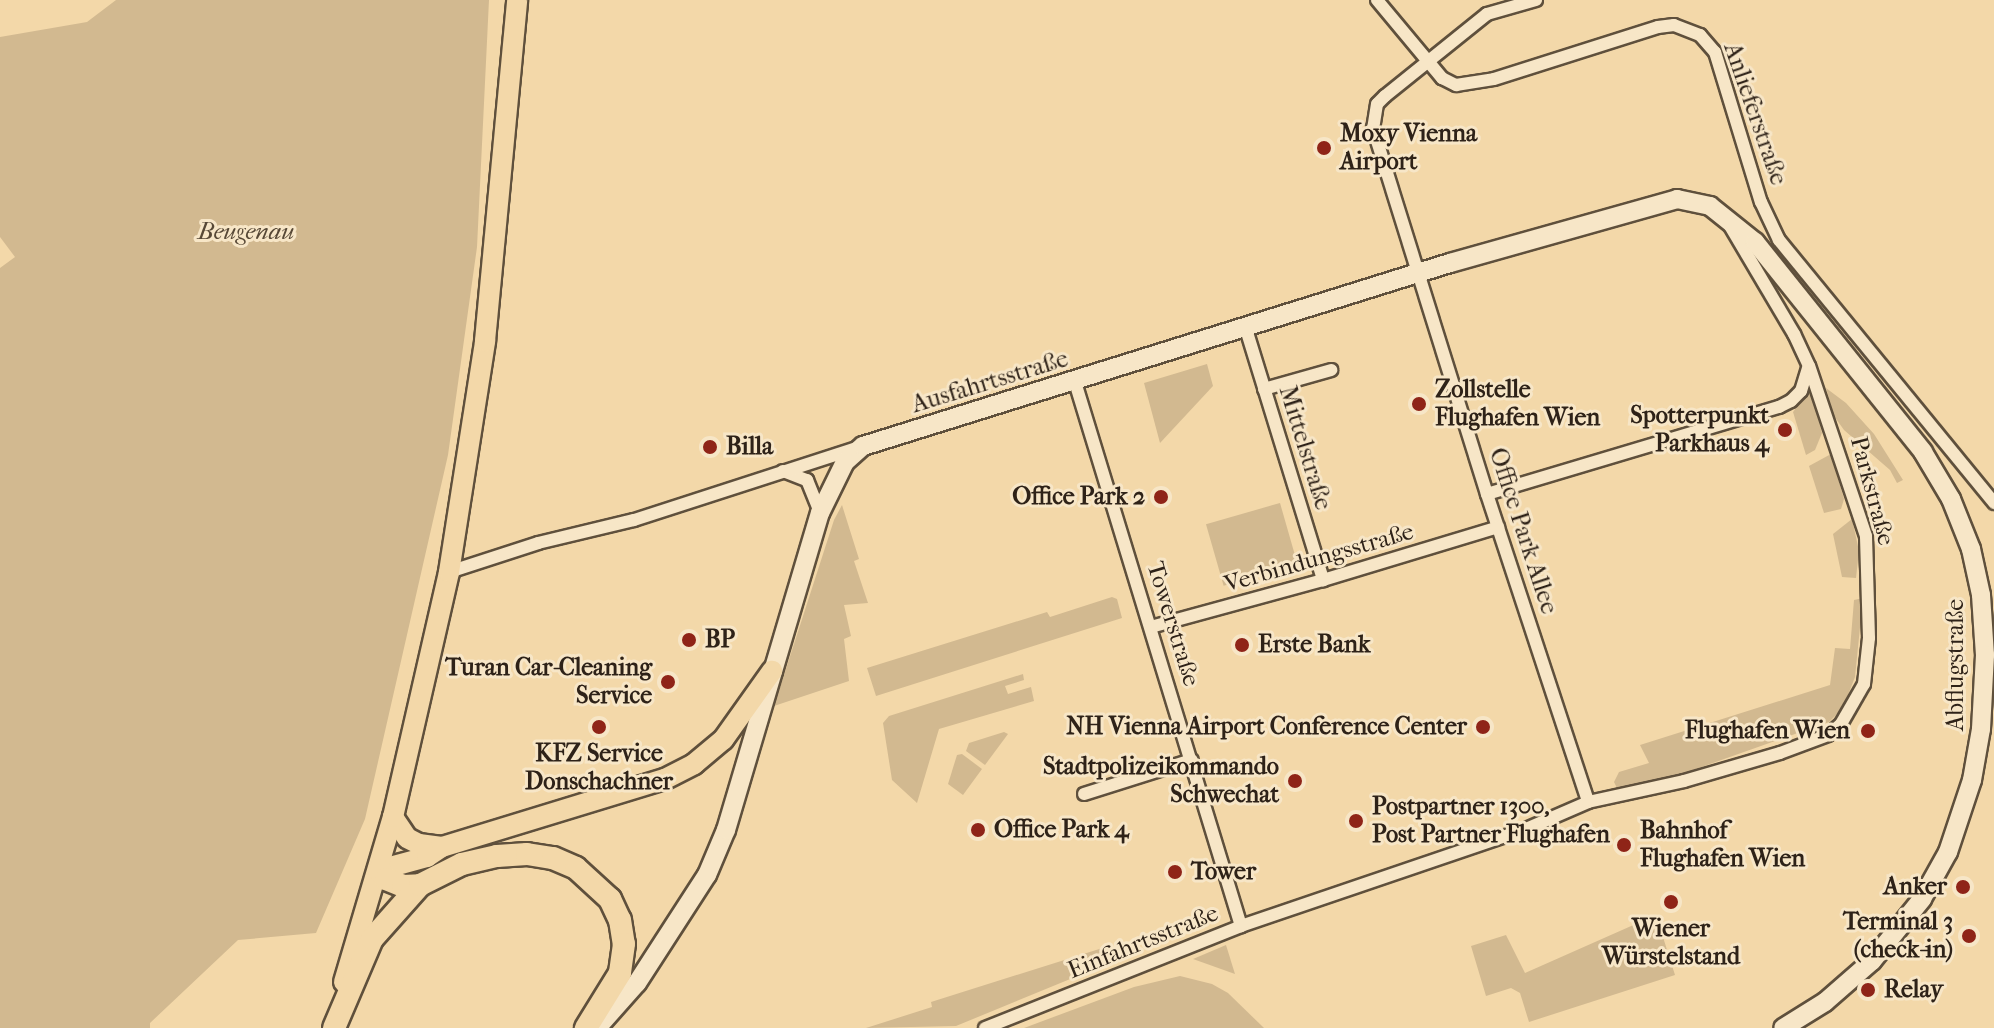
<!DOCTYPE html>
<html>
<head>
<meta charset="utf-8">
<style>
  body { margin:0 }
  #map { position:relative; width:1994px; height:1028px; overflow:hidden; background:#f3d8a9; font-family:"IM FELL French Canon",serif }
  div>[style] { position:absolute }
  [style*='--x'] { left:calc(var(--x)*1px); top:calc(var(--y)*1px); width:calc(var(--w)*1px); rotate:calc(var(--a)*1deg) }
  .green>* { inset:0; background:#d2b990; transform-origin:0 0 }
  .roads { filter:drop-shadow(2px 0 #5f503c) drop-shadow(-2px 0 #5f503c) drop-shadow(0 2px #5f503c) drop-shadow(0 -2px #5f503c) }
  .street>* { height:12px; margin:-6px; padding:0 6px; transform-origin:6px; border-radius:6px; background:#f7e6c7 }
  .secondary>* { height:18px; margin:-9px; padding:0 9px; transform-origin:9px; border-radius:9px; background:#f7e6c7 }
  .primary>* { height:20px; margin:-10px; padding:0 10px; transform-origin:10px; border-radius:10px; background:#f3d8a9 }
  .highway>* { height:22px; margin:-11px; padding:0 11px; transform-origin:11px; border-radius:11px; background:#f3d8a9 }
  .dots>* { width:22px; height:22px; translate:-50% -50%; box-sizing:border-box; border:4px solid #f7e6c7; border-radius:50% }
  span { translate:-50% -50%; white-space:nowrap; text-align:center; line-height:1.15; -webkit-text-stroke:6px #f7e6c7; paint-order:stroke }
  .street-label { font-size:24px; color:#2e2218 }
  .poi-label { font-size:24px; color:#2e2218; font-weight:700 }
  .left { translate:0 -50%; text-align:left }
  .right { translate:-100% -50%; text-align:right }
  .park-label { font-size:24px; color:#574836; font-style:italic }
</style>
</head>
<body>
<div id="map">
  <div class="green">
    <div style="clip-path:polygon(116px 0,489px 0,477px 247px,448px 455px,365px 819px,316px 933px,238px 940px,150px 1023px,150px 1028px,0 1028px,0 268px,15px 257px,0 237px,0 37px,87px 22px)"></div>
    <div style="clip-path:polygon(1207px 364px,1213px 386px,1160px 443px,1144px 383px)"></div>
    <div style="clip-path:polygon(1826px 388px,1846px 403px,1874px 434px,1903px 480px,1897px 483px,1890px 470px,1844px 430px,1834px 416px)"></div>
    <div style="clip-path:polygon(1810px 389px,1822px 433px,1815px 450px,1806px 455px,1793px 412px)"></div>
    <div style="clip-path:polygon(1831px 454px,1844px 499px,1841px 509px,1824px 513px,1809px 466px)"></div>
    <div style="left:1280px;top:503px;width:64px;height:77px;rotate:74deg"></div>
    <div style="clip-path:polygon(842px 505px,859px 559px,854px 561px,868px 603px,844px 605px,851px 636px,844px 639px,849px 681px,774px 706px,834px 520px)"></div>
    <div style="clip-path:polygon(1852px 519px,1859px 551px,1856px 578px,1842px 577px,1833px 534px)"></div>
    <div style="clip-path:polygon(1112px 597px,1117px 599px,1122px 618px,876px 696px,867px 668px,1047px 612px,1050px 617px)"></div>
    <div style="clip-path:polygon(1863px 598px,1855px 677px,1843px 708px,1829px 722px,1676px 776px,1617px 788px,1614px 782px,1619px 772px,1649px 763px,1640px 745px,1830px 685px,1835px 648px,1850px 649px,1854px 600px)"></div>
    <div style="clip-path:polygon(1023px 674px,1024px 680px,1005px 686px,1008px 694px,1031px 687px,1034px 701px,939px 729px,917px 803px,892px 780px,883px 723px,889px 716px)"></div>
    <div style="clip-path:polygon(1004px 732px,1008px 734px,985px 765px,966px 751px,969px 743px)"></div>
    <div style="clip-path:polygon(962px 754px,982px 769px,963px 795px,948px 784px,957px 755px)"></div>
    <div style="clip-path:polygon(1656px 915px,1675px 975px,1529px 1022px,1520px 993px,1511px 988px,1486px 996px,1471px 946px,1506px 935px,1525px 973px)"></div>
    <div style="clip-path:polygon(1112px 945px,1119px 959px,956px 1026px,866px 1028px,932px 1007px,931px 1002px)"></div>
    <div style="clip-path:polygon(1226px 945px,1235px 974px,1193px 959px)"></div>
    <div style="clip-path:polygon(1180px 976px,1212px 984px,1228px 993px,1264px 1028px,1024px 1028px,1134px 987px)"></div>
  </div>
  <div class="roads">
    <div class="street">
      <div style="--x:1377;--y:0;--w:102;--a:50.2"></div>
      <div style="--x:1442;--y:78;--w:16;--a:27"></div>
      <div style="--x:1456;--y:85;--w:38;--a:-9"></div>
      <div style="--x:1494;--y:79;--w:172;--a:-17.6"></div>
      <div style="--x:1658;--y:27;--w:16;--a:-7"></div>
      <div style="--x:1674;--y:25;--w:28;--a:21"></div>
      <div style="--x:1700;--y:35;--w:23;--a:49"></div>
      <div style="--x:1715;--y:52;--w:157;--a:73"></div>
      <div style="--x:1761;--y:202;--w:42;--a:64.7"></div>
      <div style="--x:1779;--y:240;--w:340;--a:50.7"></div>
      <div style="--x:1536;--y:0;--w:51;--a:164.1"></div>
      <div style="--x:1487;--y:14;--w:131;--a:141.2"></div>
      <div style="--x:1385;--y:96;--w:11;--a:135"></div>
      <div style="--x:1377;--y:104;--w:24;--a:99"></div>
      <div style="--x:1373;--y:128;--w:383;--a:72.7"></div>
      <div style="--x:1487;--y:494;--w:324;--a:71.8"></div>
      <div style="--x:1246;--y:329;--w:263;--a:72.9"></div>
      <div style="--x:1075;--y:382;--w:569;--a:73.03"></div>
      <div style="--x:1264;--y:389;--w:70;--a:-15.8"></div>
      <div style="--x:783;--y:471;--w:26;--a:21"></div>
      <div style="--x:807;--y:480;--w:35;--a:68"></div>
      <div style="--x:1487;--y:494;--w:305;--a:-16.6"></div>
      <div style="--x:1779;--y:407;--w:13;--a:-27"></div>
      <div style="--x:1791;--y:401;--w:14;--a:-45"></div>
      <div style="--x:1801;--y:391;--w:24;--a:-73"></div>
      <div style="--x:449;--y:572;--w:94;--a:-18"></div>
      <div style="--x:538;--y:543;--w:99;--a:-13.5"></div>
      <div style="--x:634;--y:520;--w:237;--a:-17.9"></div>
      <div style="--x:1151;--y:627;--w:178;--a:-15.3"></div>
      <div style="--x:1323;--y:580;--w:183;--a:-16.8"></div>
      <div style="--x:1084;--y:794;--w:113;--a:-17.5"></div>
      <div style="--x:985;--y:1028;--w:276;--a:-21.7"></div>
      <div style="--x:1241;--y:926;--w:301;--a:-18.8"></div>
      <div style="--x:1526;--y:829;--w:68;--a:-23.5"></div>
      <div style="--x:1588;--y:802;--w:98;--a:-12.3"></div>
      <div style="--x:1684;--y:781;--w:100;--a:-16.3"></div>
      <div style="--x:1780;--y:753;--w:51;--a:-20.6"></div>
      <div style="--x:1828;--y:735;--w:17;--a:-40"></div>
      <div style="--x:1841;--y:724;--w:46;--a:-60.1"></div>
      <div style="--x:1864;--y:684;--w:46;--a:-83.8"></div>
      <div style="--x:1869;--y:638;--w:102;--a:-91.7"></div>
      <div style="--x:1866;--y:536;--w:179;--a:-108.5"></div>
      <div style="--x:1809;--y:366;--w:35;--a:-115"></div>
      <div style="--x:1794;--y:334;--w:128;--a:-120.6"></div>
    </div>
    <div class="secondary">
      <div style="--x:597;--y:1028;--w:60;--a:-48.4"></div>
      <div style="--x:637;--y:983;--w:129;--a:-57.1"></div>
      <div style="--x:707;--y:875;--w:49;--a:-67.1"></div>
      <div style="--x:726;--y:830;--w:331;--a:-73.5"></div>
      <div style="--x:820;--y:513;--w:57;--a:-63.9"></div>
      <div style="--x:845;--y:462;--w:24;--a:-42"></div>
      <div style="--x:863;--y:446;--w:615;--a:-17.32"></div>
      <div style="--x:1450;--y:263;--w:236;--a:-15.7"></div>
      <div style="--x:1677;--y:199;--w:34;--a:12"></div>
      <div style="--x:1710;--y:206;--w:58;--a:38.7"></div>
      <div style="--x:1755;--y:242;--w:269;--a:51.3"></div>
      <div style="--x:1923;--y:452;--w:55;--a:59.2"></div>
      <div style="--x:1951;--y:499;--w:54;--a:68.2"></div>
      <div style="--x:1971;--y:549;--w:47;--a:77.7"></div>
      <div style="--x:1981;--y:595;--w:60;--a:86.2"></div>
      <div style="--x:1985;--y:655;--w:74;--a:93.1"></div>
      <div style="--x:1981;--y:729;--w:52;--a:100"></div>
      <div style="--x:1972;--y:780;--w:76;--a:108.4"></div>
      <div style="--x:1948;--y:852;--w:54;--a:119"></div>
      <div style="--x:1922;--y:899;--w:80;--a:128.9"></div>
      <div style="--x:1872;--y:961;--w:62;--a:138.9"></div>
      <div style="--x:1825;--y:1002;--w:49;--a:148.2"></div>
    </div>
    <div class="primary">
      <div style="--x:393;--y:817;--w:25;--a:56"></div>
      <div style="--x:407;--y:838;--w:13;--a:27"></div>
      <div style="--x:419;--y:844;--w:23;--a:7"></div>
      <div style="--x:379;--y:870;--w:50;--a:-15.2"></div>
      <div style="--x:427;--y:857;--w:18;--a:-34"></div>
      <div style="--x:442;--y:847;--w:233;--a:-17"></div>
      <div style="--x:665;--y:779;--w:33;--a:-27"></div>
      <div style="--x:694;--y:764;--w:38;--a:-40"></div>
      <div style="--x:723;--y:740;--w:85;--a:-54.6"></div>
      <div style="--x:344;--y:982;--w:172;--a:-73.5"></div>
      <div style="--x:393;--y:817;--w:251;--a:-77.1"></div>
      <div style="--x:449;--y:572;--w:234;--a:-81.1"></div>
      <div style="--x:485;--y:341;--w:342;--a:-84.6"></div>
    </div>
    <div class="highway">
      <div style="--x:379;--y:870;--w:11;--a:52"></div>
      <div style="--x:386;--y:879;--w:18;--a:22"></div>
      <div style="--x:403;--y:886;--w:17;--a:-3"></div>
      <div style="--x:334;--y:1028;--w:97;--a:-66.9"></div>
      <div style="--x:372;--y:939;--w:72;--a:-48.4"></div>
      <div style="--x:420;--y:885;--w:47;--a:-26.6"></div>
      <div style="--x:462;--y:864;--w:36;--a:-13"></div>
      <div style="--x:497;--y:856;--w:30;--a:-4"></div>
      <div style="--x:527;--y:854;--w:26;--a:9"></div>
      <div style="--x:553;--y:858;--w:25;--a:23"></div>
      <div style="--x:576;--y:868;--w:46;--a:42.4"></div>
      <div style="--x:610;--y:899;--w:23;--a:65"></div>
      <div style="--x:620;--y:920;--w:24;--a:81"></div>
      <div style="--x:624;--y:944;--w:29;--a:98"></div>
      <div style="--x:620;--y:973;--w:65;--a:121.7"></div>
    </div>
  </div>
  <div class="dots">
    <div style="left:1324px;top:148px;background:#8f2418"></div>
    <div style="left:1419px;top:404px;background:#8f2418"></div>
    <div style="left:1785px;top:430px;background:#8f2418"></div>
    <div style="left:710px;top:447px;background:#8f2418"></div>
    <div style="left:1161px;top:497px;background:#8f2418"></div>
    <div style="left:689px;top:640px;background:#8f2418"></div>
    <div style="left:1242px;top:645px;background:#8f2418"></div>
    <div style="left:668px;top:682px;background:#8f2418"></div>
    <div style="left:599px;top:727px;background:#8f2418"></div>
    <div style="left:1483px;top:727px;background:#8f2418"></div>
    <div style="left:1868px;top:731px;background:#8f2418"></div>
    <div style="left:1295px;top:781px;background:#8f2418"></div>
    <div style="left:1356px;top:821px;background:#8f2418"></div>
    <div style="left:978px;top:830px;background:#8f2418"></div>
    <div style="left:1624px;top:845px;background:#8f2418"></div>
    <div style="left:1175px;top:872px;background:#8f2418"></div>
    <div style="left:1963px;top:887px;background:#8f2418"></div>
    <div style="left:1671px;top:902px;background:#8f2418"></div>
    <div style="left:1969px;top:936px;background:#8f2418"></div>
    <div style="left:1868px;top:990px;background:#8f2418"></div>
  </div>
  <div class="street-label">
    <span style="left:1755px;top:114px;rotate:71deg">Anlieferstraße</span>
    <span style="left:990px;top:382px;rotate:-17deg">Ausfahrtsstraße</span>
    <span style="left:1305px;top:448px;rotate:73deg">Mittelstraße</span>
    <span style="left:1872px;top:491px;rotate:75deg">Parkstraße</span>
    <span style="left:1523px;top:531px;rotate:72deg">Office Park Allee</span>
    <span style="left:1319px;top:558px;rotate:-16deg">Verbindungsstraße</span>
    <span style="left:1173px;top:624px;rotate:73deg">Towerstraße</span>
    <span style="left:1956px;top:665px;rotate:-90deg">Abflugstraße</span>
    <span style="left:1143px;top:942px;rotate:-22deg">Einfahrtsstraße</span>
  </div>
  <div class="poi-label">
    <span class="left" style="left:1340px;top:148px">Moxy Vienna<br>Airport</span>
    <span class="left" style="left:1435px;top:404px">Zollstelle<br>Flughafen Wien</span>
    <span class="right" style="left:1769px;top:430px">Spotterpunkt<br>Parkhaus 4</span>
    <span class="left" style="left:726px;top:447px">Billa</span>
    <span class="right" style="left:1145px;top:497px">Office Park 2</span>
    <span class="left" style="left:705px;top:640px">BP</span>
    <span class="left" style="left:1258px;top:645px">Erste Bank</span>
    <span class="right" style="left:652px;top:682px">Turan Car-Cleaning<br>Service</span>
    <span class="right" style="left:1467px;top:727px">NH Vienna Airport Conference Center</span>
    <span class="right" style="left:1850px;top:731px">Flughafen Wien</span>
    <span style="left:599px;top:768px">KFZ Service<br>Donschachner</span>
    <span class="right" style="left:1279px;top:781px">Stadtpolizeikommando<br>Schwechat</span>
    <span class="left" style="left:1372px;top:821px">Postpartner 1300,<br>Post Partner Flughafen</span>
    <span class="left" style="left:994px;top:830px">Office Park 4</span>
    <span class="left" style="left:1640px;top:845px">Bahnhof<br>Flughafen Wien</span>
    <span class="left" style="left:1191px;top:872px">Tower</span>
    <span class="right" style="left:1947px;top:887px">Anker</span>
    <span class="right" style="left:1953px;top:936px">Terminal 3<br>(check-in)</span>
    <span style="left:1671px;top:943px">Wiener<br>Würstelstand</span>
    <span class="left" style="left:1884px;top:990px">Relay</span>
  </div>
  <div class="park-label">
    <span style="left:246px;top:232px">Beugenau</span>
  </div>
</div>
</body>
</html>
